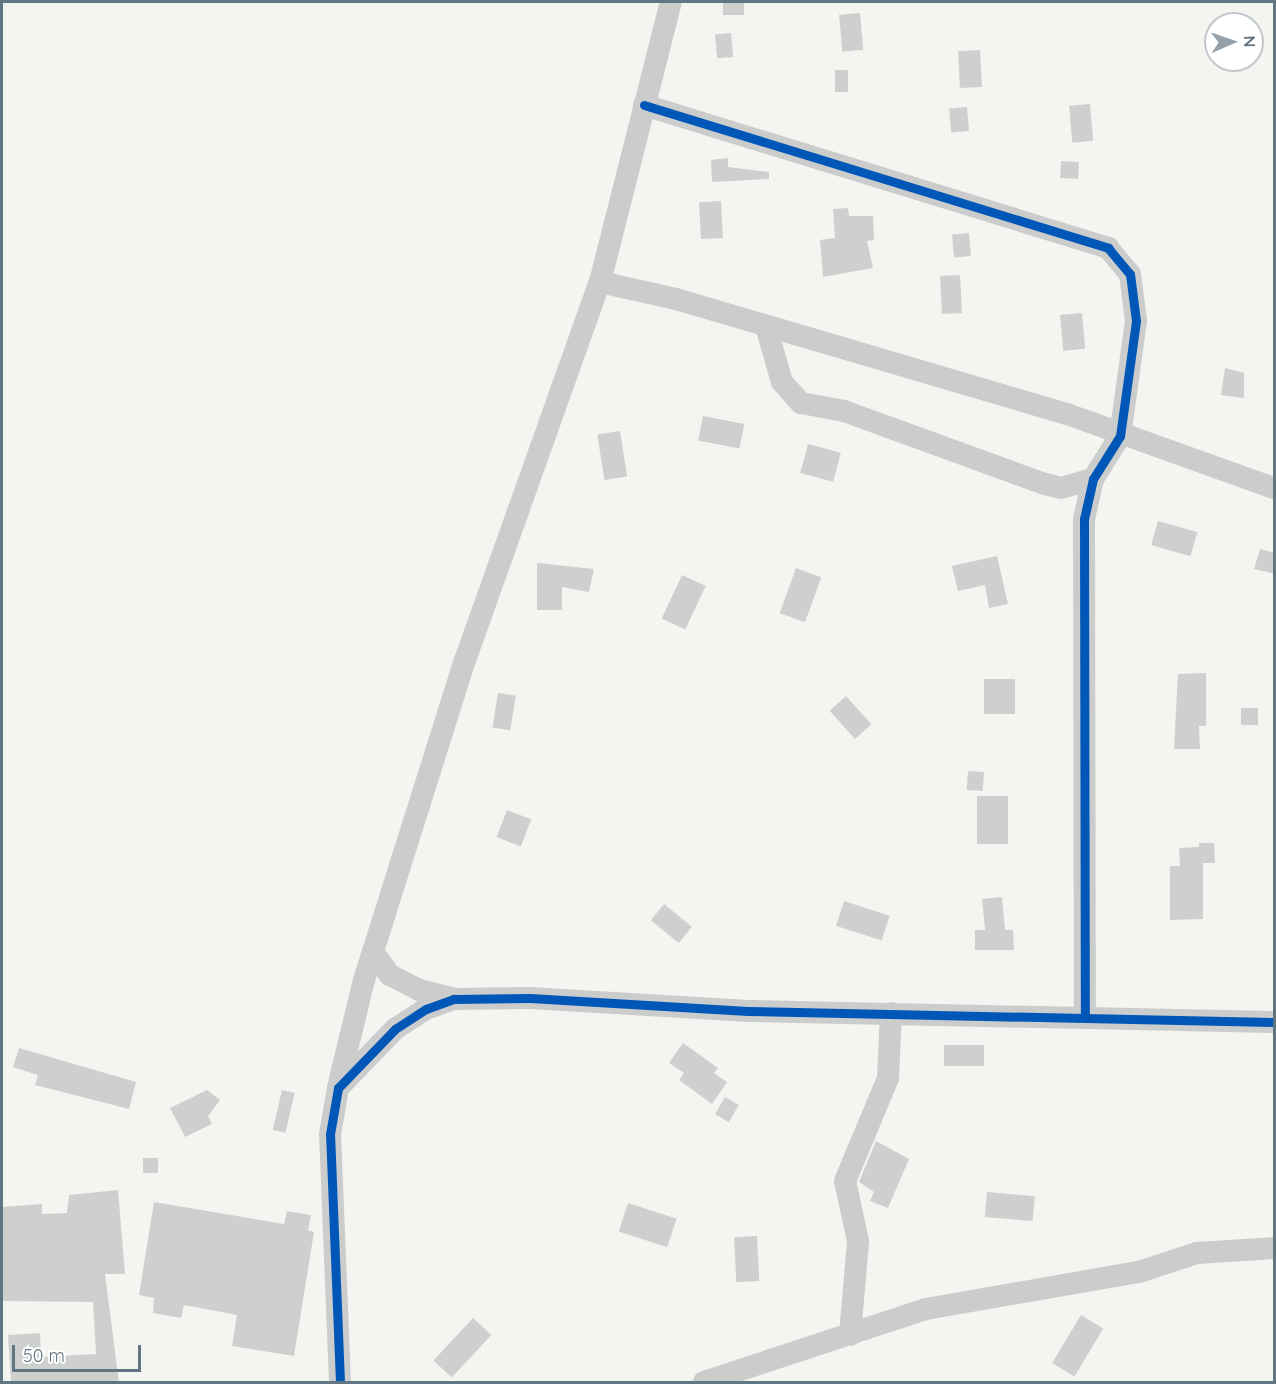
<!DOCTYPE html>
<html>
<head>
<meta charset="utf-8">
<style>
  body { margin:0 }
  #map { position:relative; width:1276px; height:1384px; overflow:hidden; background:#f4f4f1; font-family:Quicksand,sans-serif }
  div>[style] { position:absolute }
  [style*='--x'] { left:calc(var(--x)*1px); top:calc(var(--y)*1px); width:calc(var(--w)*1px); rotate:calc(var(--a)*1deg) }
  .building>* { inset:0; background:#cecfcf; transform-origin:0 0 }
  .minor>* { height:22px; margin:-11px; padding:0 11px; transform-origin:11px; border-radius:11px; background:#cbcdcd }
  .cycleway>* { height:9px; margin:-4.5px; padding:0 4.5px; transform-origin:4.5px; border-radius:4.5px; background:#0057b8 }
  span { translate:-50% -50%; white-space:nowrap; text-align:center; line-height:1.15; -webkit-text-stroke:6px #fff; paint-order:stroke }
  .frame { position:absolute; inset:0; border:3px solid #627583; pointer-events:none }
  .north { position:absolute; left:1204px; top:12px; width:60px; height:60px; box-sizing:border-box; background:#fff; border:2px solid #c0c8cd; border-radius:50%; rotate:88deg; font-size:16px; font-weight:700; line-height:24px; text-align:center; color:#627583 }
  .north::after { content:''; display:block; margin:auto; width:21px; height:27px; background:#95a1aa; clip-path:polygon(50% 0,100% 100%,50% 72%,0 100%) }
  .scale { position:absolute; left:12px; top:1345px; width:129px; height:27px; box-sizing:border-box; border:3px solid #627583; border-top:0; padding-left:8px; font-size:18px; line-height:21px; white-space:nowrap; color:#627583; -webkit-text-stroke:4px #fff; paint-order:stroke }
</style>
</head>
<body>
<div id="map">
  <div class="building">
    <div style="left:723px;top:2px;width:21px;height:13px"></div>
    <div style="left:860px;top:13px;width:37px;height:21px;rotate:85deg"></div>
    <div style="left:731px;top:33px;width:24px;height:16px;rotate:85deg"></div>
    <div style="left:980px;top:50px;width:37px;height:22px;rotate:87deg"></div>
    <div style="left:835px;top:70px;width:13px;height:22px"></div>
    <div style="left:1090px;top:104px;width:37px;height:21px;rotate:85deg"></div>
    <div style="left:967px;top:107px;width:24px;height:18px;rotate:85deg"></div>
    <div style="clip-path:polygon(728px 158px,728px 167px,769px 172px,769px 179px,712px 182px,711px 160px)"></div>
    <div style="left:1061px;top:161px;width:18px;height:17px;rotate:3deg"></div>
    <div style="left:721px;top:201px;width:37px;height:22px;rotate:87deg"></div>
    <div style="clip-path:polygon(848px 208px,849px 216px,873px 216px,874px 240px,867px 241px,873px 268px,823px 277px,820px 240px,835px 238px,833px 209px)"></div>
    <div style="left:969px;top:233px;width:23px;height:17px;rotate:85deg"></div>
    <div style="left:960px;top:275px;width:38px;height:20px;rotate:87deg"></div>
    <div style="left:1082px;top:313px;width:36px;height:22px;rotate:85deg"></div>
    <div style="clip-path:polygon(1225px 368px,1244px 373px,1244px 398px,1221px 395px)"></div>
    <div style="left:703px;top:416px;width:42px;height:25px;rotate:11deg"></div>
    <div style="left:620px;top:431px;width:46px;height:23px;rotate:81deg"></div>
    <div style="left:808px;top:444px;width:34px;height:30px;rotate:15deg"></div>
    <div style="left:1158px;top:521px;width:41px;height:25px;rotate:16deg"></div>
    <div style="clip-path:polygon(1260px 549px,1275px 553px,1275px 574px,1254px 569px)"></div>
    <div style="clip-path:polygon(997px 556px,1008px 604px,989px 608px,985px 585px,958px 591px,952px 566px)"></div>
    <div style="clip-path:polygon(537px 563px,594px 569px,589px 592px,562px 587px,562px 610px,537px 610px)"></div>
    <div style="left:796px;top:568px;width:27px;height:48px;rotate:20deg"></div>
    <div style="left:682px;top:575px;width:26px;height:48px;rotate:25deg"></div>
    <div style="clip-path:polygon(1206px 673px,1206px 726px,1199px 726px,1200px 749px,1174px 749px,1178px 674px)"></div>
    <div style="left:984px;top:679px;width:31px;height:35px"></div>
    <div style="left:498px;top:693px;width:18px;height:35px;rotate:9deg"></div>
    <div style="left:846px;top:696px;width:38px;height:22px;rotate:48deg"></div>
    <div style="left:1241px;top:708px;width:17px;height:17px"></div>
    <div style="left:968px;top:771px;width:16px;height:19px;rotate:4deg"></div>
    <div style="left:977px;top:796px;width:31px;height:48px"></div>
    <div style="left:507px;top:810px;width:26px;height:29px;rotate:21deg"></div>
    <div style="clip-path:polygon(1199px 843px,1214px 843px,1215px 863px,1203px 863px,1203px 919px,1170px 920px,1170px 866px,1180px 866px,1179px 848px,1199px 847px)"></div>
    <div style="clip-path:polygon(1002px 897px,1005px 930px,1013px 930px,1014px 950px,975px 950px,975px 930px,985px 930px,982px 899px)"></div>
    <div style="left:844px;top:901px;width:48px;height:26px;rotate:18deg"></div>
    <div style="left:664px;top:904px;width:36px;height:21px;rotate:39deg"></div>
    <div style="clip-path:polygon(683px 1043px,718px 1068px,714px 1073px,727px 1082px,712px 1104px,679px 1080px,684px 1073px,669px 1063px)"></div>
    <div style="left:984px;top:1045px;width:21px;height:40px;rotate:90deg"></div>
    <div style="clip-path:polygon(19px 1048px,136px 1082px,129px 1109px,35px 1085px,38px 1075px,13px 1067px)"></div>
    <div style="clip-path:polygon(207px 1090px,220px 1100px,208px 1116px,212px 1124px,185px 1137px,170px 1108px)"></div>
    <div style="left:282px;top:1090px;width:13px;height:41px;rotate:13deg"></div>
    <div style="left:725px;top:1097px;width:16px;height:20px;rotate:30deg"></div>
    <div style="clip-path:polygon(876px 1141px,909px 1159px,888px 1208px,870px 1201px,874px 1192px,859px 1182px)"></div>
    <div style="left:143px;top:1158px;width:15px;height:15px"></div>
    <div style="clip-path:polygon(118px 1190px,125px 1274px,105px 1274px,119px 1383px,11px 1383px,8px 1335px,40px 1333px,41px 1357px,96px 1354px,93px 1302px,2px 1301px,2px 1207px,42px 1204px,42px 1214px,67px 1213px,69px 1195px)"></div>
    <div style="left:987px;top:1192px;width:48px;height:25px;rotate:5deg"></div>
    <div style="clip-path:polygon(154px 1202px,284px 1224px,287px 1211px,311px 1215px,308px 1230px,314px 1232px,294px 1356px,232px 1346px,237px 1315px,184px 1305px,181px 1318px,153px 1313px,154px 1298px,139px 1295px)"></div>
    <div style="left:628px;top:1203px;width:51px;height:30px;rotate:18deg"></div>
    <div style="left:757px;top:1236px;width:45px;height:23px;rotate:87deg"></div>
    <div style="left:1081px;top:1315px;width:26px;height:56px;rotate:31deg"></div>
    <div style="left:473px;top:1318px;width:25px;height:58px;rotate:43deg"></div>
  </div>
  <div class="minor">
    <div style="--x:644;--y:105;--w:486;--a:17.1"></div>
    <div style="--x:1108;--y:248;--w:34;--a:50"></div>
    <div style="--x:1130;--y:274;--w:47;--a:82.7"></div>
    <div style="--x:1136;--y:321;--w:116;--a:97.9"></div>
    <div style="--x:1120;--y:436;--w:51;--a:122.1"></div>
    <div style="--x:1093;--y:479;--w:41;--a:102.7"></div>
    <div style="--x:1084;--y:519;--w:498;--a:89.9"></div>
    <div style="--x:600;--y:282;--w:78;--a:12.6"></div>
    <div style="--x:676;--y:299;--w:408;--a:16.4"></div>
    <div style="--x:1067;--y:414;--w:220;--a:19.7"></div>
    <div style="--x:766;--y:326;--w:58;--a:74.1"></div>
    <div style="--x:782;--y:382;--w:28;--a:48"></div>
    <div style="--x:801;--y:403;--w:44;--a:10.5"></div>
    <div style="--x:844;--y:411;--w:214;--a:20"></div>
    <div style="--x:1045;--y:484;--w:16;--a:14"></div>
    <div style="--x:1061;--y:488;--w:33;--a:-16"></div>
    <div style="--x:373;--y:952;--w:29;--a:54"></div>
    <div style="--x:390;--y:975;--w:33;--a:27"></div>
    <div style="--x:419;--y:990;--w:36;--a:14"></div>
    <div style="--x:339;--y:1083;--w:106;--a:-76.4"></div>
    <div style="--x:364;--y:980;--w:332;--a:-72.5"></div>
    <div style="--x:464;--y:663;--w:405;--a:-70.4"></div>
    <div style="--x:600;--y:282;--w:289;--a:-75.8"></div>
    <div style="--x:850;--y:1335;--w:94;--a:-85.1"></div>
    <div style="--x:858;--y:1241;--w:61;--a:-102.2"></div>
    <div style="--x:845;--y:1181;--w:112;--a:-67.3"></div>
    <div style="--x:888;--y:1078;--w:65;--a:-87.4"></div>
    <div style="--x:340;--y:1382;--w:248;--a:-92.3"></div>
    <div style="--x:330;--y:1134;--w:47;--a:-80.1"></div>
    <div style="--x:338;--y:1088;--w:82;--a:-46"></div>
    <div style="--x:395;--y:1029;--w:37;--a:-33"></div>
    <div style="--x:426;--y:1009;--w:30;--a:-20"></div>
    <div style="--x:454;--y:999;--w:76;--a:-0.8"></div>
    <div style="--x:530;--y:998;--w:218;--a:3.4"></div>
    <div style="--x:748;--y:1011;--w:526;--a:1.2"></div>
    <div style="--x:704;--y:1382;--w:234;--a:-18.2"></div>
    <div style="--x:926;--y:1309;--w:216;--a:-9.9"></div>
    <div style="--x:1139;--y:1272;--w:61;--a:-18.1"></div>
    <div style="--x:1197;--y:1253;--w:77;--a:-3.7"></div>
  </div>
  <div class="cycleway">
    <div style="--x:644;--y:105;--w:486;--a:17.1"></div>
    <div style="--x:1108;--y:248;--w:34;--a:50"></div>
    <div style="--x:1130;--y:274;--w:47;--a:82.7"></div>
    <div style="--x:1136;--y:321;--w:116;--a:97.9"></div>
    <div style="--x:1120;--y:436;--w:51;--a:122.1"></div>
    <div style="--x:1093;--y:479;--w:41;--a:102.7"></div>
    <div style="--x:1084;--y:519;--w:498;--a:89.9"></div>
    <div style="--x:340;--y:1382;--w:248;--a:-92.3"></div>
    <div style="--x:330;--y:1134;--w:47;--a:-80.1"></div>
    <div style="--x:338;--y:1088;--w:82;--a:-46"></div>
    <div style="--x:395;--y:1029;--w:37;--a:-33"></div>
    <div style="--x:426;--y:1009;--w:30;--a:-20"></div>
    <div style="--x:454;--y:999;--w:76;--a:-0.8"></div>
    <div style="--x:530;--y:998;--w:218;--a:3.4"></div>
    <div style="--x:748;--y:1011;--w:526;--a:1.2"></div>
  </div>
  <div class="frame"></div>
  <div class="north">N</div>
  <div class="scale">50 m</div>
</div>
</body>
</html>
